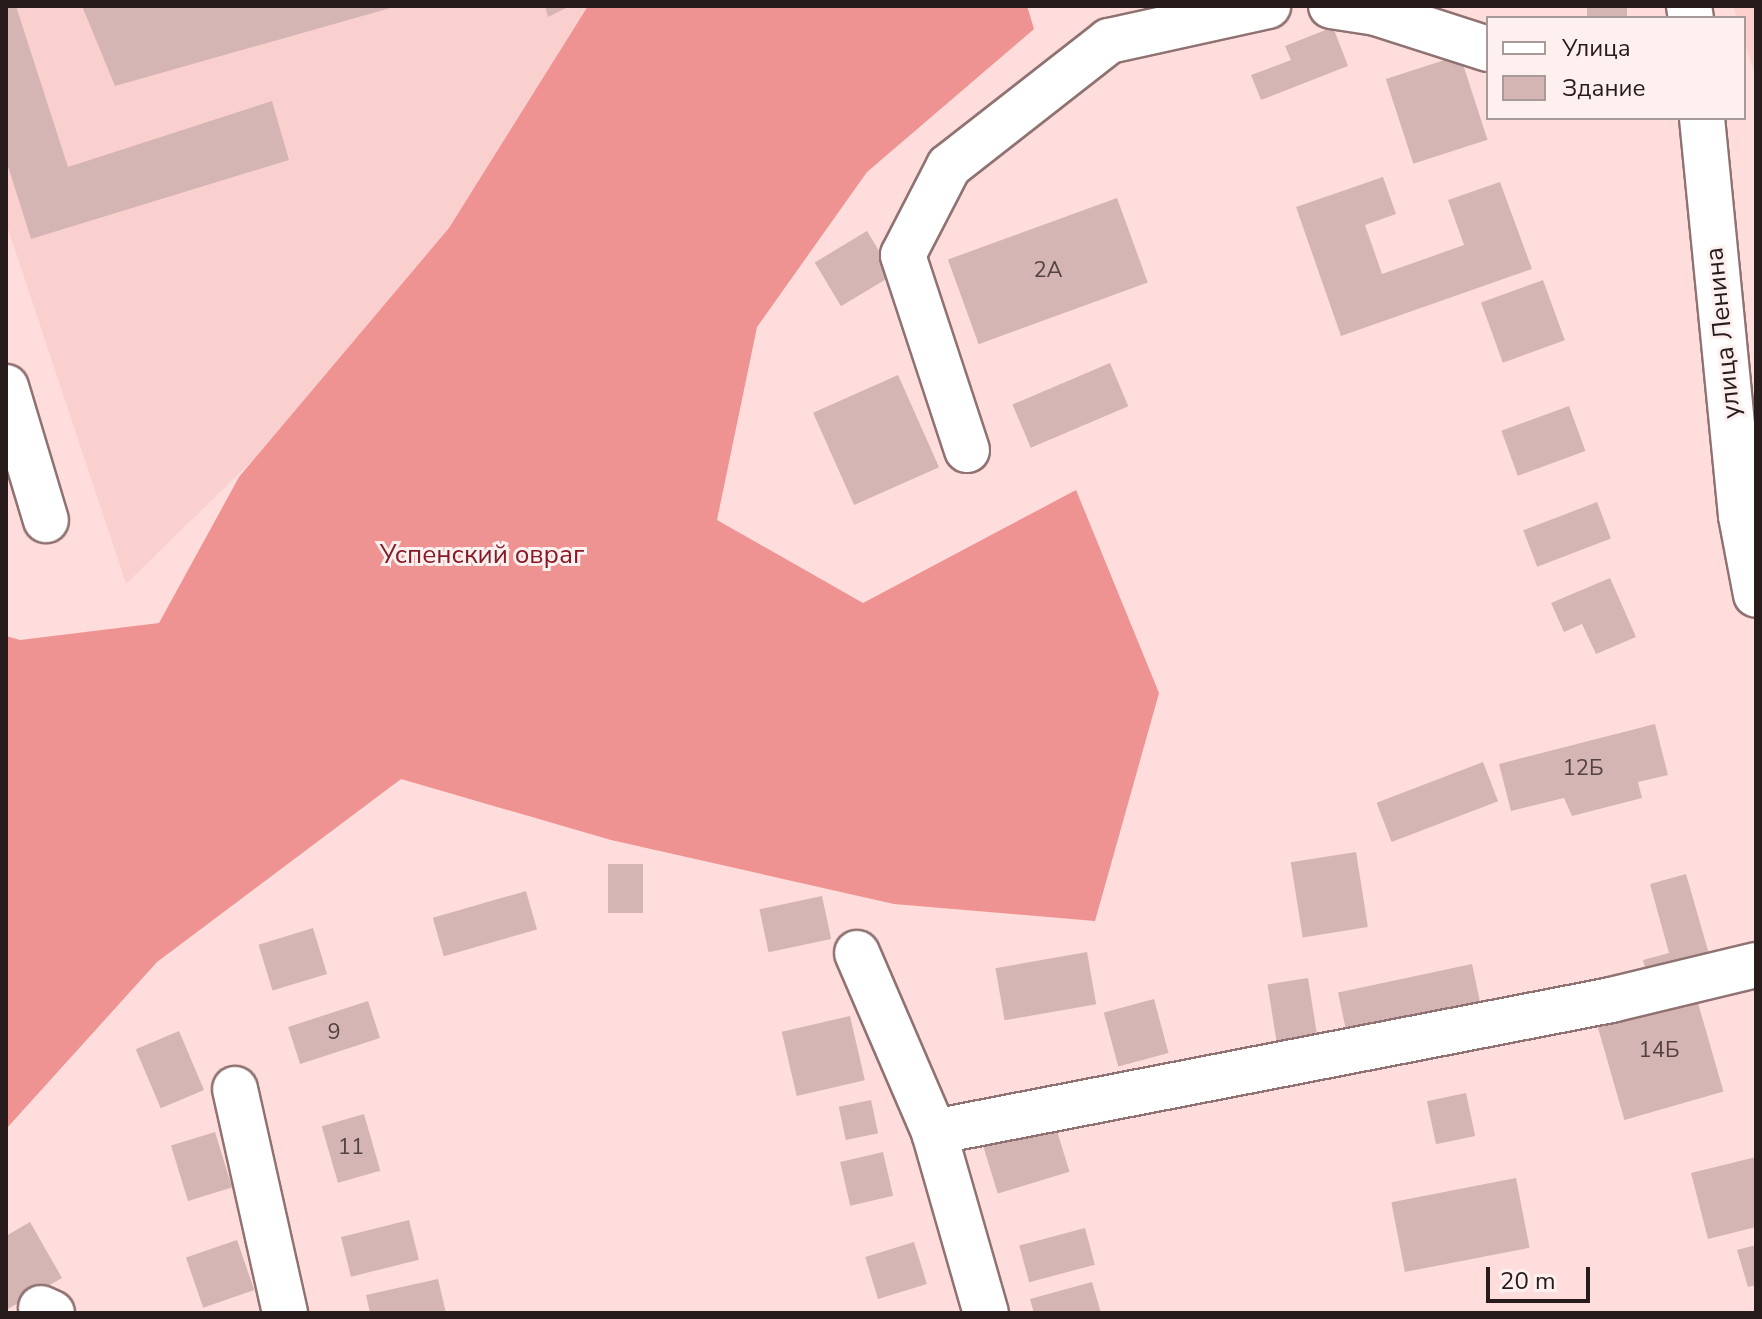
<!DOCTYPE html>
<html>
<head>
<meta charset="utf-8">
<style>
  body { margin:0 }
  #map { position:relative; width:1762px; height:1319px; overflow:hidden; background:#fedddc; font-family:"Nunito Sans",sans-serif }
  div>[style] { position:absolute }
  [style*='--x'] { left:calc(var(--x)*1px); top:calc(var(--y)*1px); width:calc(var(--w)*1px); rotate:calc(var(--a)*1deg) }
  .built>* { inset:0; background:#fad0cf }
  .forest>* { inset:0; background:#ef9392 }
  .building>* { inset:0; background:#d5b5b4; transform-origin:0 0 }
  .roads { filter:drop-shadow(2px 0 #8f7271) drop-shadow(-2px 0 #8f7271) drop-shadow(0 2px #8f7271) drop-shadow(0 -2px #8f7271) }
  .minor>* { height:44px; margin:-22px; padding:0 22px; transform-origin:22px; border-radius:22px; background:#fff }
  span { translate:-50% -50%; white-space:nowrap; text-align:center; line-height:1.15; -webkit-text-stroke:6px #fdf0ef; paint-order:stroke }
  .number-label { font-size:22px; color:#524241 }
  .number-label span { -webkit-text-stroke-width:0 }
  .street-label { font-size:26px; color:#271b1b }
  .park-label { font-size:26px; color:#861a26 }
  .frame { position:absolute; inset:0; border:8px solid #271b1b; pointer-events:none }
  .legend { position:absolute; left:1486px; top:16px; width:260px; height:104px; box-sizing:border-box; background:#fdf0ef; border:2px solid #a79b9a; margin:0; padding:10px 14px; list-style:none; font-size:24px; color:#271b1b }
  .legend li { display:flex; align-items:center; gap:16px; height:40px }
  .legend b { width:40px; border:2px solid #a79b9a }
  .scale { position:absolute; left:1486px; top:1267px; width:104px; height:36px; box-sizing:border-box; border:4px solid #271b1b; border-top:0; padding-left:10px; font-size:24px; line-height:28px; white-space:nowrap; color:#271b1b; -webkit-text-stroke:6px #fdf0ef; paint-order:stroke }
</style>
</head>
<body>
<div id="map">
  <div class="built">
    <div style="clip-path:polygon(6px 6px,718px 6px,126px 584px,6px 223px)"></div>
    <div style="clip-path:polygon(1733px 6px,1756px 6px,1756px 78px,1744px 41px,1744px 18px,1737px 18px)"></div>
  </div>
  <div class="forest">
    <div style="clip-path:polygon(588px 6px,1027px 6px,1034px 29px,867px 172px,757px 327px,717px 520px,863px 603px,1076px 490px,1159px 693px,1095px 921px,894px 904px,611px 840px,401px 779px,157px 962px,6px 1129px,6px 636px,20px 640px,159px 623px,239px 477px,449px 228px)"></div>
  </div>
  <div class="building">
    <div style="clip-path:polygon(6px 6px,16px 6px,68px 167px,272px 101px,289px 160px,31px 239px,6px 160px)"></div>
    <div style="clip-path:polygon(82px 6px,394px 6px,394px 7px,115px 86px)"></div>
    <div style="clip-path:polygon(545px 6px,570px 6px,548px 17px)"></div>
    <div style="left:1587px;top:6px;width:40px;height:12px"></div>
    <div style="clip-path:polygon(1333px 27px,1348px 66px,1261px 100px,1251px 75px,1291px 60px,1285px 46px)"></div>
    <div style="left:1460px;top:55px;width:89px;height:78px;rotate:72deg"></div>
    <div style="clip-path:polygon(1383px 177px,1396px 214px,1365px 225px,1382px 274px,1464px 245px,1448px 200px,1500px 182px,1532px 269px,1341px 336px,1296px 207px)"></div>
    <div style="left:1117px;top:198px;width:90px;height:180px;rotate:70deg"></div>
    <div style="left:867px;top:231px;width:51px;height:61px;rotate:59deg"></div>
    <div style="left:1543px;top:280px;width:64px;height:66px;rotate:70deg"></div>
    <div style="left:1110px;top:363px;width:47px;height:106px;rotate:67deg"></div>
    <div style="left:898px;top:375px;width:101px;height:93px;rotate:66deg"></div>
    <div style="left:1569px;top:406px;width:48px;height:72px;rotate:70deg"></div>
    <div style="left:1597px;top:502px;width:39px;height:79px;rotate:69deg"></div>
    <div style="clip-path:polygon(1610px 578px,1636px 637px,1596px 654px,1582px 624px,1564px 632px,1551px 603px)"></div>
    <div style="clip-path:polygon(1655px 724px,1668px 775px,1638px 782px,1642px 798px,1572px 816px,1564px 798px,1511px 811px,1499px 764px)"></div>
    <div style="left:1483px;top:762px;width:42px;height:114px;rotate:69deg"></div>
    <div style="left:1356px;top:852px;width:76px;height:66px;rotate:81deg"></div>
    <div style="left:608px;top:864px;width:35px;height:49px"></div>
    <div style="clip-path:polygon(1686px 874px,1713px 968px,1650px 986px,1643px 960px,1669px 953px,1650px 884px)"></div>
    <div style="left:526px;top:891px;width:40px;height:97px;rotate:74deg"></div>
    <div style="left:822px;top:896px;width:44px;height:64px;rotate:78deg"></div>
    <div style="left:313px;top:928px;width:48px;height:57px;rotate:73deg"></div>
    <div style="left:1087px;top:952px;width:53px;height:93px;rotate:80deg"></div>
    <div style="left:1472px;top:964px;width:50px;height:137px;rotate:78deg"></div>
    <div style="left:1308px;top:978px;width:61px;height:41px;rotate:81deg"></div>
    <div style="left:1692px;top:982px;width:114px;height:103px;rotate:74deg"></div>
    <div style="left:1154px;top:999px;width:56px;height:52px;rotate:75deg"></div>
    <div style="left:368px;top:1001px;width:39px;height:84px;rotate:72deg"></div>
    <div style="left:850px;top:1016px;width:66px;height:70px;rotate:77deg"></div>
    <div style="left:179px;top:1031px;width:64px;height:47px;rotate:67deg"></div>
    <div style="left:1466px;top:1093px;width:44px;height:40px;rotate:78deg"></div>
    <div style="left:871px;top:1100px;width:34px;height:33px;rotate:78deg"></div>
    <div style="left:364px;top:1114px;width:59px;height:44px;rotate:74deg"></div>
    <div style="left:1054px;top:1121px;width:53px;height:75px;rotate:73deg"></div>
    <div style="left:215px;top:1132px;width:58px;height:46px;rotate:73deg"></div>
    <div style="left:883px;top:1152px;width:45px;height:44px;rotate:77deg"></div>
    <div style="clip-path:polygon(1756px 1157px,1756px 1227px,1708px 1239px,1691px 1173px)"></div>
    <div style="left:1516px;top:1178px;width:71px;height:127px;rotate:79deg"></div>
    <div style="left:409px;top:1220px;width:41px;height:70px;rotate:76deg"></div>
    <div style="clip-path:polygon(30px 1222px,62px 1278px,6px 1310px,6px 1236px)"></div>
    <div style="left:1085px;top:1228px;width:38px;height:68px;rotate:75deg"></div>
    <div style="left:237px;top:1240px;width:53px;height:54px;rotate:71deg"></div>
    <div style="left:914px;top:1242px;width:44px;height:51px;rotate:73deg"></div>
    <div style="clip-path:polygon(1756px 1245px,1756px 1285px,1748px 1287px,1737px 1250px)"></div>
    <div style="clip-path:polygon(438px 1279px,446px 1313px,370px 1313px,366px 1295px)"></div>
    <div style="clip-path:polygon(1092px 1282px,1101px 1313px,1034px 1313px,1030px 1299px)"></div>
  </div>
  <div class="roads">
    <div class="minor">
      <div style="--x:1331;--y:6;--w:46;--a:8.8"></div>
      <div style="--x:1376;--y:13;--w:118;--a:17.8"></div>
      <div style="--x:1689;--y:6;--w:12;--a:81"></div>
      <div style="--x:1702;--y:118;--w:400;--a:84.4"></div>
      <div style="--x:1741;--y:516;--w:80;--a:79.2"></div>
      <div style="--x:6;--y:387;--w:139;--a:73.3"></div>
      <div style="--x:967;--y:450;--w:205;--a:-108.2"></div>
      <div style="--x:903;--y:255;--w:100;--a:-62.7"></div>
      <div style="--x:949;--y:166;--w:203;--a:-38"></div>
      <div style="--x:1109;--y:41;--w:163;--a:-12.4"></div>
      <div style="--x:857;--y:953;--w:195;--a:66.7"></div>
      <div style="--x:934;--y:1132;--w:188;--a:74"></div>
      <div style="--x:235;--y:1089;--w:230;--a:77.4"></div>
      <div style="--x:934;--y:1132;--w:690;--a:-11.03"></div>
      <div style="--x:1611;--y:1000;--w:149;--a:-13.6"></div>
      <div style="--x:41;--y:1308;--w:12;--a:24"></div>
    </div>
  </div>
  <div class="number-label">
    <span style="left:1048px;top:271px">2А</span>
    <span style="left:1583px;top:769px">12Б</span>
    <span style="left:334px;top:1033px">9</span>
    <span style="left:1659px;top:1051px">14Б</span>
    <span style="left:351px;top:1148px">11</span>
  </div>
  <div class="street-label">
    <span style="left:1723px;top:333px;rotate:-96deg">улица Ленина</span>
  </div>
  <div class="park-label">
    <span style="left:482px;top:555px">Успенский овраг</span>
  </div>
  <div class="frame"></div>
  <ul class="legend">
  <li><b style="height:10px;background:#fff"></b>Улица</li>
  <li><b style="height:22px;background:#d5b5b4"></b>Здание</li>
  </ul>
  <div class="scale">20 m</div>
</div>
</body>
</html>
